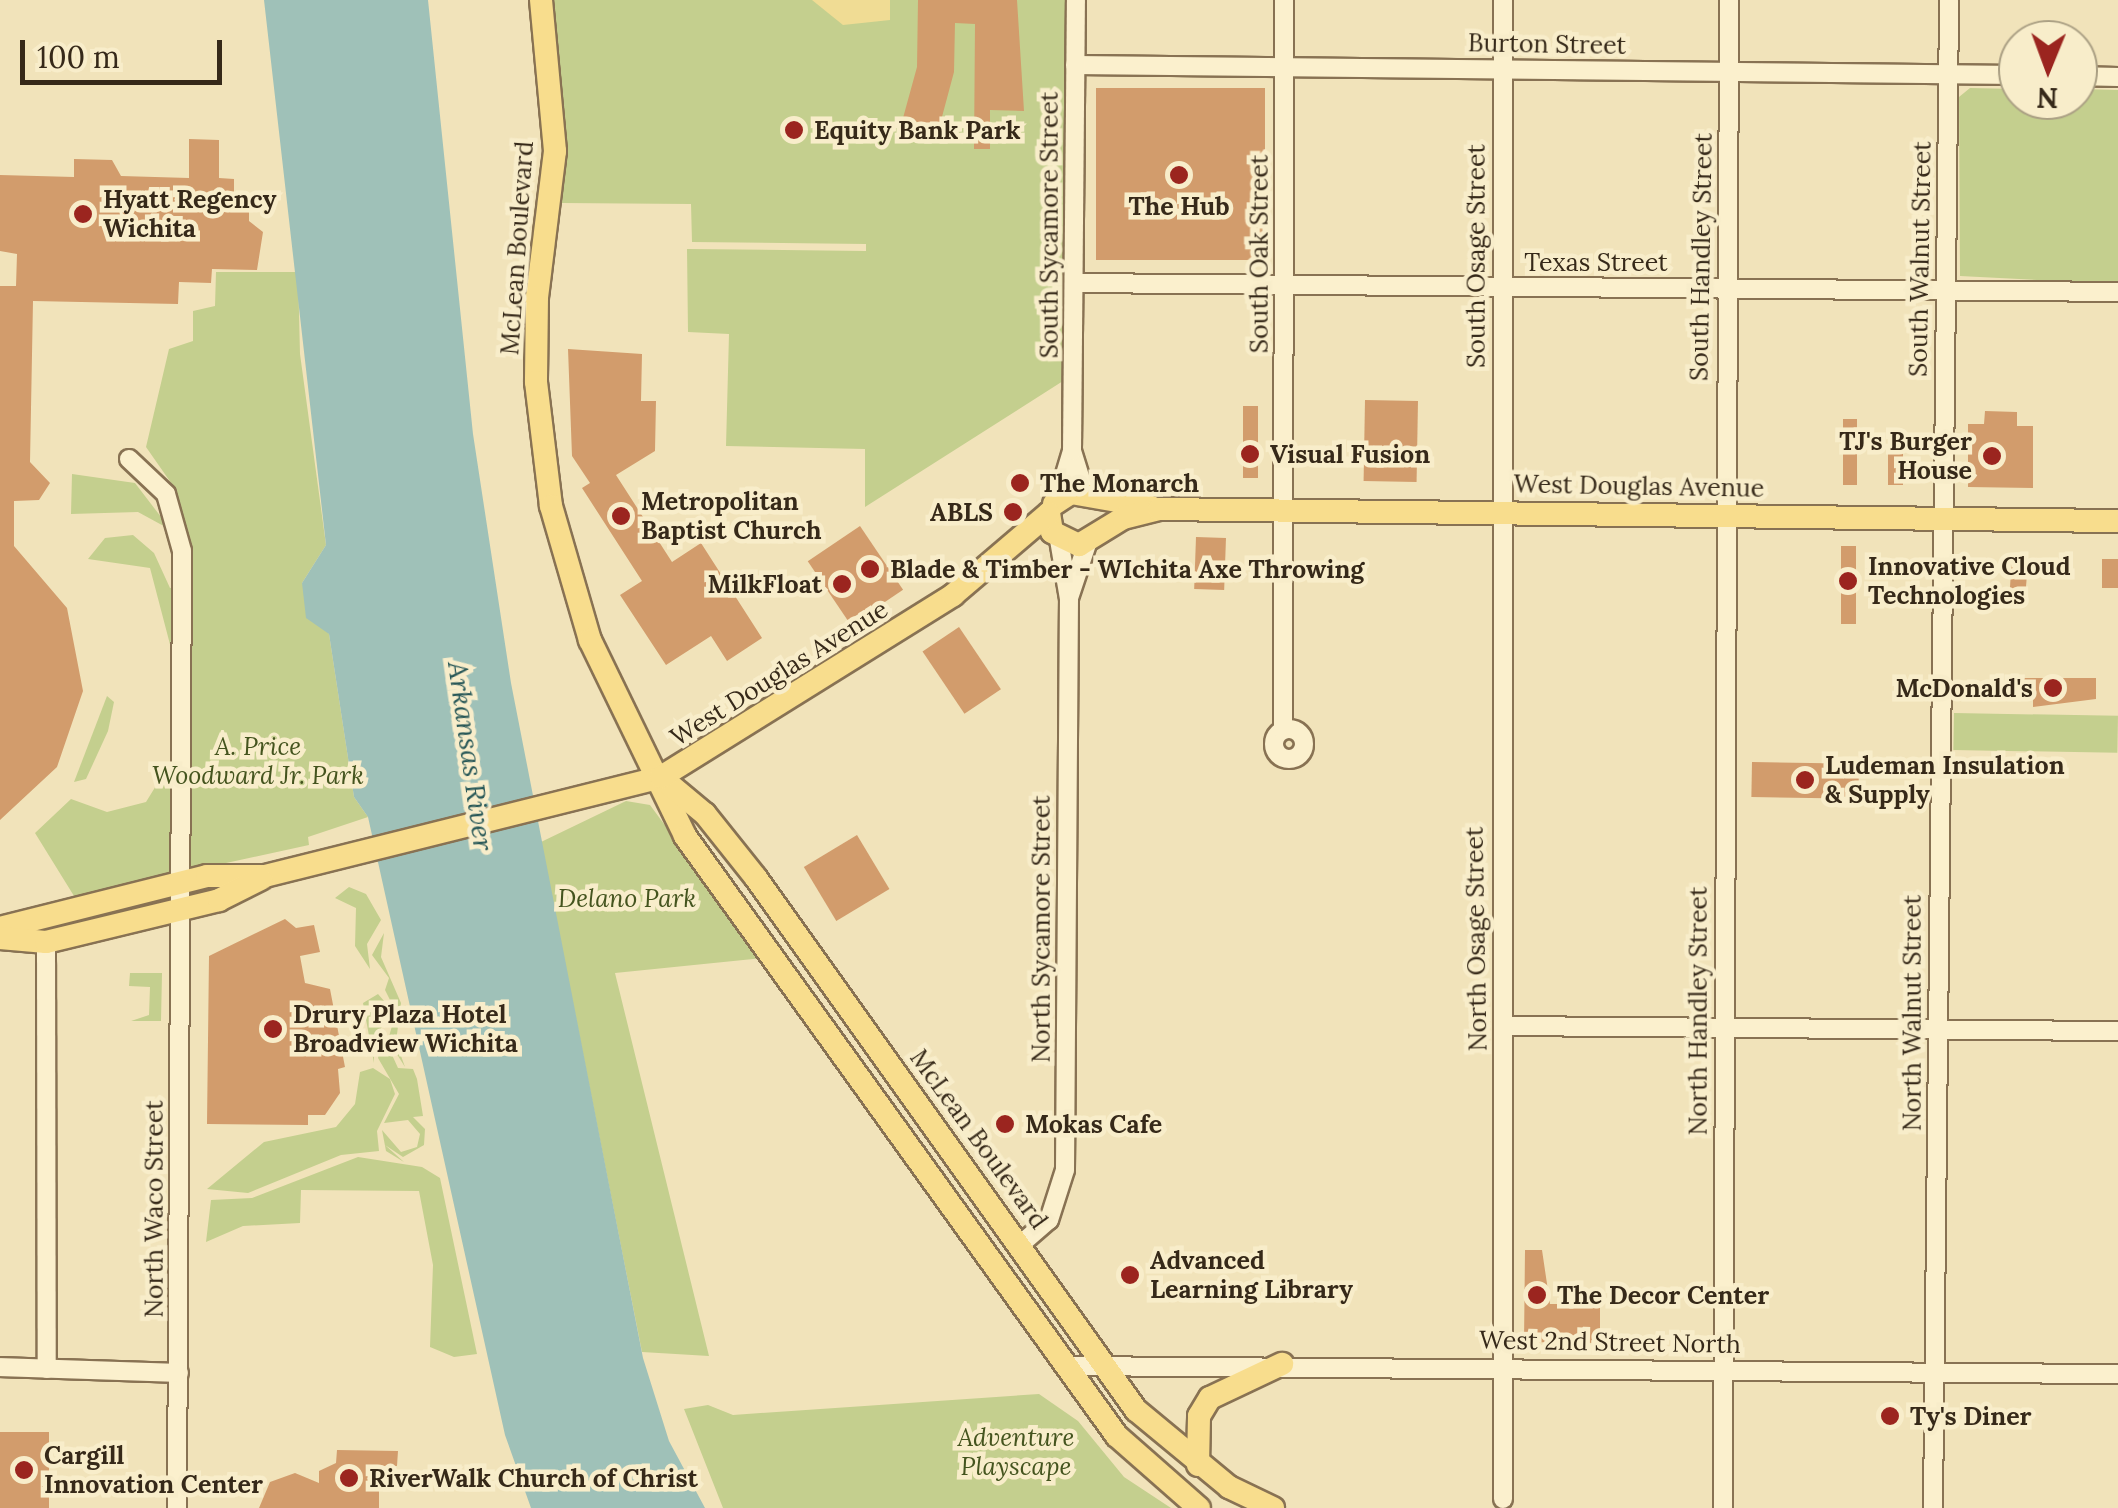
<!DOCTYPE html>
<html>
<head>
<meta charset="utf-8">
<style>
  body { margin:0 }
  #map { position:relative; width:2118px; height:1508px; overflow:hidden; background:#f1e3ba; font-family:Lora,serif }
  div>[style] { position:absolute }
  [style*='--x'] { left:calc(var(--x)*1px); top:calc(var(--y)*1px); width:calc(var(--w)*1px); rotate:calc(var(--a)*1deg) }
  .green>* { inset:0; background:#c4cf8e; transform-origin:0 0 }
  .sand>* { inset:0; background:#f0dc94 }
  .water>* { inset:0; background:#9fc1b8 }
  .building>* { inset:0; background:#d29c6c; transform-origin:0 0 }
  .roads { filter:drop-shadow(2px 0 #887253) drop-shadow(-2px 0 #887253) drop-shadow(0 2px #887253) drop-shadow(0 -2px #887253) }
  .minor>* { height:18px; margin:-9px; padding:0 9px; transform-origin:9px; border-radius:9px; background:#fbf0cd }
  .minor>.ring { margin:-9px; padding:0; box-sizing:content-box; background:none; border:18px solid #fbf0cd; border-radius:50% }
  .major>* { height:22px; margin:-11px; padding:0 11px; transform-origin:11px; border-radius:11px; background:#f8dd8d }
  .dots>* { width:28px; height:28px; translate:-50% -50%; box-sizing:border-box; border:5px solid #f8edca; border-radius:50% }
  span { translate:-50% -50%; white-space:nowrap; text-align:center; line-height:1.15; -webkit-text-stroke:9px #f8edca; paint-order:stroke }
  .street-label { font-size:25px; color:#362919 }
  .poi-label { font-size:25px; color:#362919; font-weight:700 }
  .left { translate:0 -50%; text-align:left }
  .right { translate:-100% -50%; text-align:right }
  .park-label { font-size:25px; color:#44541e; font-style:italic }
  .water-label { font-size:28px; color:#275757; font-style:italic }
  .north { position:absolute; left:1998px; top:20px; width:100px; height:100px; box-sizing:border-box; background:#f8edca; border:2px solid #aa9f83; border-radius:50%; rotate:181deg; font-size:28px; font-weight:700; line-height:40px; text-align:center; color:#362919 }
  .north::after { content:''; display:block; margin:auto; width:35px; height:45px; background:#9b251f; clip-path:polygon(50% 0,100% 100%,50% 72%,0 100%) }
  .scale { position:absolute; left:20px; top:40px; width:202px; height:45px; box-sizing:border-box; border:5px solid #362919; border-top:0; padding-left:12px; font-size:30px; line-height:35px; white-space:nowrap; color:#362919; -webkit-text-stroke:8px #f8edca; paint-order:stroke }
</style>
</head>
<body>
<div id="map">
  <div class="green">
    <div style="clip-path:polygon(548px 0,1066px 0,1063px 381px,865px 507px,865px 449px,726px 446px,729px 334px,688px 332px,687px 249px,866px 251px,866px 244px,692px 242px,691px 204px,562px 203px,564px 143px)"></div>
    <div style="clip-path:polygon(1970px 88px,2018px 89px,2018px 100px,2078px 100px,2078px 89px,2118px 90px,2118px 284px,1960px 276px,1959px 97px)"></div>
    <div style="clip-path:polygon(216px 272px,298px 272px,300px 354px,326px 545px,302px 583px,329px 634px,354px 797px,368px 817px,308px 837px,309px 845px,74px 896px,35px 833px,71px 799px,107px 812px,146px 802px,170px 763px,172px 652px,150px 568px,88px 559px,105px 538px,133px 535px,154px 553px,170px 588px,193px 584px,176px 490px,146px 447px,169px 349px,193px 341px,193px 311px,215px 306px)"></div>
    <div style="clip-path:polygon(72px 474px,135px 483px,171px 530px,138px 512px,71px 514px)"></div>
    <div style="clip-path:polygon(107px 696px,114px 702px,108px 731px,86px 779px,74px 782px)"></div>
    <div style="left:1954px;top:713px;width:164px;height:37px;rotate:1deg"></div>
    <div style="clip-path:polygon(626px 801px,650px 805px,763px 958px,615px 973px,709px 1356px,642px 1352px,541px 842px)"></div>
    <div style="clip-path:polygon(349px 887px,366px 894px,381px 920px,367px 944px,370px 969px,355px 946px,356px 908px,335px 898px)"></div>
    <div style="clip-path:polygon(384px 933px,381px 957px,401px 1003px,396px 1042px,405px 1067px,388px 1040px,396px 1012px,385px 990px,389px 978px,372px 955px)"></div>
    <div style="clip-path:polygon(130px 973px,162px 973px,161px 1021px,131px 1021px,149px 1015px,150px 987px,129px 986px)"></div>
    <div style="clip-path:polygon(378px 994px,392px 1010px,374px 1040px,374px 1063px,363px 1003px)"></div>
    <div style="clip-path:polygon(383px 1035px,398px 1068px,413px 1069px,417px 1079px,423px 1116px,413px 1117px,425px 1129px,424px 1145px,403px 1157px,385px 1145px,404px 1162px,386px 1151px,382px 1130px,401px 1152px,417px 1147px,420px 1134px,408px 1120px,384px 1123px,399px 1094px,378px 1058px)"></div>
    <div style="clip-path:polygon(373px 1068px,390px 1079px,395px 1094px,377px 1131px,379px 1151px,341px 1155px,248px 1193px,207px 1189px,264px 1142px,336px 1127px,355px 1104px,360px 1072px)"></div>
    <div style="clip-path:polygon(358px 1157px,422px 1167px,440px 1178px,477px 1354px,454px 1357px,430px 1347px,433px 1265px,419px 1191px,301px 1190px,300px 1223px,243px 1226px,206px 1242px,211px 1200px,252px 1198px)"></div>
    <div style="clip-path:polygon(1039px 1394px,1078px 1421px,1124px 1477px,1171px 1508px,723px 1508px,684px 1409px,708px 1405px,733px 1415px)"></div>
  </div>
  <div class="sand">
    <div style="clip-path:polygon(812px 0,890px 0,890px 20px,843px 25px)"></div>
  </div>
  <div class="water">
    <div style="clip-path:polygon(264px 0,428px 0,473px 434px,511px 683px,643px 1358px,669px 1441px,705px 1508px,531px 1508px,505px 1435px,368px 817px,354px 797px,329px 634px,306px 618px,302px 583px,326px 545px)"></div>
  </div>
  <div class="building">
    <div style="clip-path:polygon(918px 0,1017px 0,1024px 111px,990px 110px,990px 149px,974px 149px,975px 24px,955px 23px,954px 72px,939px 128px,903px 118px,917px 67px)"></div>
    <div style="left:1096px;top:88px;width:169px;height:172px"></div>
    <div style="clip-path:polygon(189px 139px,219px 140px,219px 178px,234px 179px,234px 199px,249px 199px,249px 221px,263px 232px,257px 270px,212px 269px,211px 283px,179px 282px,178px 304px,33px 301px,30px 462px,50px 483px,39px 500px,14px 501px,14px 546px,67px 608px,83px 691px,57px 767px,0 820px,0 286px,16px 286px,17px 254px,0 251px,0 175px,74px 177px,74px 159px,112px 160px,121px 176px,189px 178px)"></div>
    <div style="clip-path:polygon(568px 349px,642px 354px,641px 401px,656px 401px,655px 451px,616px 475px,672px 562px,701px 543px,762px 638px,727px 661px,711px 636px,666px 665px,620px 595px,642px 581px,582px 488px,590px 483px,572px 456px)"></div>
    <div style="left:1365px;top:400px;width:53px;height:81px;rotate:1deg"></div>
    <div style="left:1243px;top:406px;width:15px;height:72px"></div>
    <div style="clip-path:polygon(1985px 411px,2017px 412px,2017px 426px,2033px 426px,2033px 488px,1968px 487px,1968px 424px,1984px 424px)"></div>
    <div style="left:1843px;top:419px;width:14px;height:66px"></div>
    <div style="left:1888px;top:430px;width:15px;height:55px"></div>
    <div style="left:860px;top:526px;width:77px;height:63px;rotate:56deg"></div>
    <div style="left:1196px;top:537px;width:30px;height:52px;rotate:2deg"></div>
    <div style="left:1841px;top:546px;width:15px;height:78px"></div>
    <div style="left:2012px;top:558px;width:16px;height:34px;rotate:4deg"></div>
    <div style="left:2102px;top:559px;width:16px;height:29px"></div>
    <div style="left:959px;top:627px;width:75px;height:44px;rotate:56deg"></div>
    <div style="clip-path:polygon(2009px 678px,2096px 678px,2096px 699px,2033px 707px,2033px 698px,2009px 698px)"></div>
    <div style="left:1752px;top:762px;width:107px;height:35px;rotate:1deg"></div>
    <div style="left:857px;top:835px;width:63px;height:62px;rotate:59deg"></div>
    <div style="clip-path:polygon(285px 919px,296px 928px,314px 925px,320px 952px,300px 956px,305px 983px,330px 989px,345px 1067px,338px 1069px,340px 1093px,325px 1115px,308px 1115px,308px 1125px,207px 1124px,209px 956px)"></div>
    <div style="clip-path:polygon(1525px 1250px,1542px 1250px,1550px 1304px,1600px 1304px,1600px 1343px,1524px 1342px)"></div>
    <div style="left:0;top:1432px;width:49px;height:76px"></div>
    <div style="clip-path:polygon(337px 1450px,398px 1451px,397px 1466px,379px 1466px,379px 1508px,259px 1508px,270px 1482px,295px 1473px,319px 1483px,319px 1471px,336px 1463px)"></div>
  </div>
  <div class="roads">
    <div class="minor">
      <div style="--x:1075;--y:65;--w:943;--a:0.61"></div>
      <div style="--x:2078;--y:76;--w:40;--a:1.4"></div>
      <div style="--x:1074;--y:283;--w:1044;--a:0.49"></div>
      <div style="--x:1072;--y:451;--w:47;--a:72.7"></div>
      <div style="--x:129;--y:459;--w:51;--a:43.4"></div>
      <div style="--x:166;--y:494;--w:59;--a:74.3"></div>
      <div style="--x:182;--y:551;--w:957;--a:90.3"></div>
      <div style="--x:1057;--y:501;--w:52;--a:-73.3"></div>
      <div style="--x:1072;--y:451;--w:451;--a:-89.5"></div>
      <div style="--x:1069;--y:598;--w:60;--a:-71.6"></div>
      <div class="ring" style="left:1274px;top:729px;width:12px;height:12px"></div>
      <div style="--x:1283;--y:730;--w:730;--a:-89.92"></div>
      <div style="--x:46;--y:942;--w:427;--a:89.9"></div>
      <div style="--x:1503;--y:1026;--w:615;--a:0.47"></div>
      <div style="--x:1021;--y:1244;--w:37;--a:-41"></div>
      <div style="--x:1049;--y:1220;--w:52;--a:-72.3"></div>
      <div style="--x:1065;--y:1170;--w:571;--a:-89.6"></div>
      <div style="--x:1069;--y:599;--w:60;--a:-99.6"></div>
      <div style="--x:1065;--y:1366;--w:1053;--a:0.44"></div>
      <div style="--x:0;--y:1367;--w:179;--a:1.9"></div>
      <div style="--x:1503;--y:1499;--w:1499;--a:-90"></div>
      <div style="--x:1723;--y:1508;--w:1508;--a:-89.77"></div>
      <div style="--x:1933;--y:1508;--w:1508;--a:-89.39"></div>
    </div>
    <div class="major">
      <div style="--x:541;--y:0;--w:152;--a:84.7"></div>
      <div style="--x:555;--y:151;--w:147;--a:97"></div>
      <div style="--x:537;--y:297;--w:85;--a:90.7"></div>
      <div style="--x:536;--y:382;--w:125;--a:83.1"></div>
      <div style="--x:551;--y:506;--w:140;--a:73.8"></div>
      <div style="--x:590;--y:640;--w:218;--a:64.1"></div>
      <div style="--x:685;--y:836;--w:739;--a:54.25"></div>
      <div style="--x:1117;--y:1436;--w:109;--a:41.3"></div>
      <div style="--x:1054;--y:504;--w:20;--a:-33"></div>
      <div style="--x:1071;--y:493;--w:81;--a:9.9"></div>
      <div style="--x:1049;--y:513;--w:19;--a:81"></div>
      <div style="--x:1052;--y:532;--w:30;--a:26"></div>
      <div style="--x:1079;--y:545;--w:52;--a:-31.5"></div>
      <div style="--x:1123;--y:518;--w:37;--a:-14"></div>
      <div style="--x:1159;--y:509;--w:959;--a:0.72"></div>
      <div style="--x:664;--y:780;--w:53;--a:39.7"></div>
      <div style="--x:705;--y:814;--w:82;--a:51.4"></div>
      <div style="--x:756;--y:878;--w:654;--a:54.46"></div>
      <div style="--x:1136;--y:1410;--w:121;--a:39.6"></div>
      <div style="--x:1229;--y:1487;--w:49;--a:25.5"></div>
      <div style="--x:0;--y:928;--w:213;--a:-14.1"></div>
      <div style="--x:207;--y:876;--w:58;--a:0"></div>
      <div style="--x:265;--y:876;--w:408;--a:-14"></div>
      <div style="--x:661;--y:777;--w:344;--a:-31.9"></div>
      <div style="--x:953;--y:595;--w:126;--a:-40.5"></div>
      <div style="--x:0;--y:938;--w:46;--a:5"></div>
      <div style="--x:46;--y:942;--w:178;--a:-13.6"></div>
      <div style="--x:219;--y:900;--w:47;--a:-26.6"></div>
      <div style="--x:1198;--y:1465;--w:49;--a:-88.8"></div>
      <div style="--x:1199;--y:1416;--w:21;--a:-59"></div>
      <div style="--x:1210;--y:1398;--w:80;--a:-25.3"></div>
    </div>
  </div>
  <div class="dots">
    <div style="left:794px;top:130px;background:#9b251f"></div>
    <div style="left:1179px;top:175px;background:#9b251f"></div>
    <div style="left:83px;top:214px;background:#9b251f"></div>
    <div style="left:1250px;top:454px;background:#9b251f"></div>
    <div style="left:1992px;top:456px;background:#9b251f"></div>
    <div style="left:1020px;top:483px;background:#9b251f"></div>
    <div style="left:1013px;top:512px;background:#9b251f"></div>
    <div style="left:621px;top:516px;background:#9b251f"></div>
    <div style="left:870px;top:569px;background:#9b251f"></div>
    <div style="left:1848px;top:581px;background:#9b251f"></div>
    <div style="left:842px;top:584px;background:#9b251f"></div>
    <div style="left:2053px;top:688px;background:#9b251f"></div>
    <div style="left:1805px;top:780px;background:#9b251f"></div>
    <div style="left:273px;top:1029px;background:#9b251f"></div>
    <div style="left:1005px;top:1124px;background:#9b251f"></div>
    <div style="left:1130px;top:1275px;background:#9b251f"></div>
    <div style="left:1537px;top:1295px;background:#9b251f"></div>
    <div style="left:1890px;top:1416px;background:#9b251f"></div>
    <div style="left:24px;top:1470px;background:#9b251f"></div>
    <div style="left:349px;top:1478px;background:#9b251f"></div>
  </div>
  <div class="street-label">
    <span style="left:1547px;top:44px;rotate:1deg">Burton Street</span>
    <span style="left:1049px;top:225px;rotate:-90deg">South Sycamore Street</span>
    <span style="left:517px;top:248px;rotate:-86deg">McLean Boulevard</span>
    <span style="left:1259px;top:254px;rotate:-90deg">South Oak Street</span>
    <span style="left:1476px;top:256px;rotate:-90deg">South Osage Street</span>
    <span style="left:1701px;top:257px;rotate:-89deg">South Handley Street</span>
    <span style="left:1920px;top:259px;rotate:-89deg">South Walnut Street</span>
    <span style="left:1596px;top:262px">Texas Street</span>
    <span style="left:1639px;top:486px;rotate:1deg">West Douglas Avenue</span>
    <span style="left:779px;top:673px;rotate:-32deg">West Douglas Avenue</span>
    <span style="left:1041px;top:929px;rotate:-90deg">North Sycamore Street</span>
    <span style="left:1476px;top:939px;rotate:-91deg">North Osage Street</span>
    <span style="left:1698px;top:1011px;rotate:-90deg">North Handley Street</span>
    <span style="left:1912px;top:1013px;rotate:-90deg">North Walnut Street</span>
    <span style="left:979px;top:1139px;rotate:54deg">McLean Boulevard</span>
    <span style="left:154px;top:1209px;rotate:-90deg">North Waco Street</span>
    <span style="left:1610px;top:1342px;rotate:1deg">West 2nd Street North</span>
  </div>
  <div class="poi-label">
    <span class="left" style="left:814px;top:130px">Equity Bank Park</span>
    <span class="left" style="left:103px;top:214px">Hyatt Regency<br>Wichita</span>
    <span style="left:1179px;top:206px">The Hub</span>
    <span class="right" style="left:1972px;top:456px">TJ's Burger<br>House</span>
    <span class="left" style="left:1270px;top:454px">Visual Fusion</span>
    <span class="left" style="left:1040px;top:483px">The Monarch</span>
    <span class="left" style="left:641px;top:516px">Metropolitan<br>Baptist Church</span>
    <span class="right" style="left:993px;top:512px">ABLS</span>
    <span class="left" style="left:1868px;top:581px">Innovative Cloud<br>Technologies</span>
    <span class="left" style="left:890px;top:569px">Blade &amp; Timber - WIchita Axe Throwing</span>
    <span class="right" style="left:822px;top:584px">MilkFloat</span>
    <span class="right" style="left:2033px;top:688px">McDonald's</span>
    <span class="left" style="left:1825px;top:780px">Ludeman Insulation<br>&amp; Supply</span>
    <span class="left" style="left:293px;top:1029px">Drury Plaza Hotel<br>Broadview Wichita</span>
    <span class="left" style="left:1025px;top:1124px">Mokas Cafe</span>
    <span class="left" style="left:1150px;top:1275px">Advanced<br>Learning Library</span>
    <span class="left" style="left:1557px;top:1295px">The Decor Center</span>
    <span class="left" style="left:1910px;top:1416px">Ty's Diner</span>
    <span class="left" style="left:44px;top:1470px">Cargill<br>Innovation Center</span>
    <span class="left" style="left:369px;top:1478px">RiverWalk Church of Christ</span>
  </div>
  <div class="park-label">
    <span style="left:258px;top:761px">A. Price<br>Woodward Jr. Park</span>
    <span style="left:627px;top:898px">Delano Park</span>
    <span style="left:1016px;top:1452px">Adventure<br>Playscape</span>
  </div>
  <div class="water-label">
    <span style="left:471px;top:756px;rotate:82deg">Arkansas River</span>
  </div>
  <div class="north">N</div>
  <div class="scale">100 m</div>
</div>
</body>
</html>
